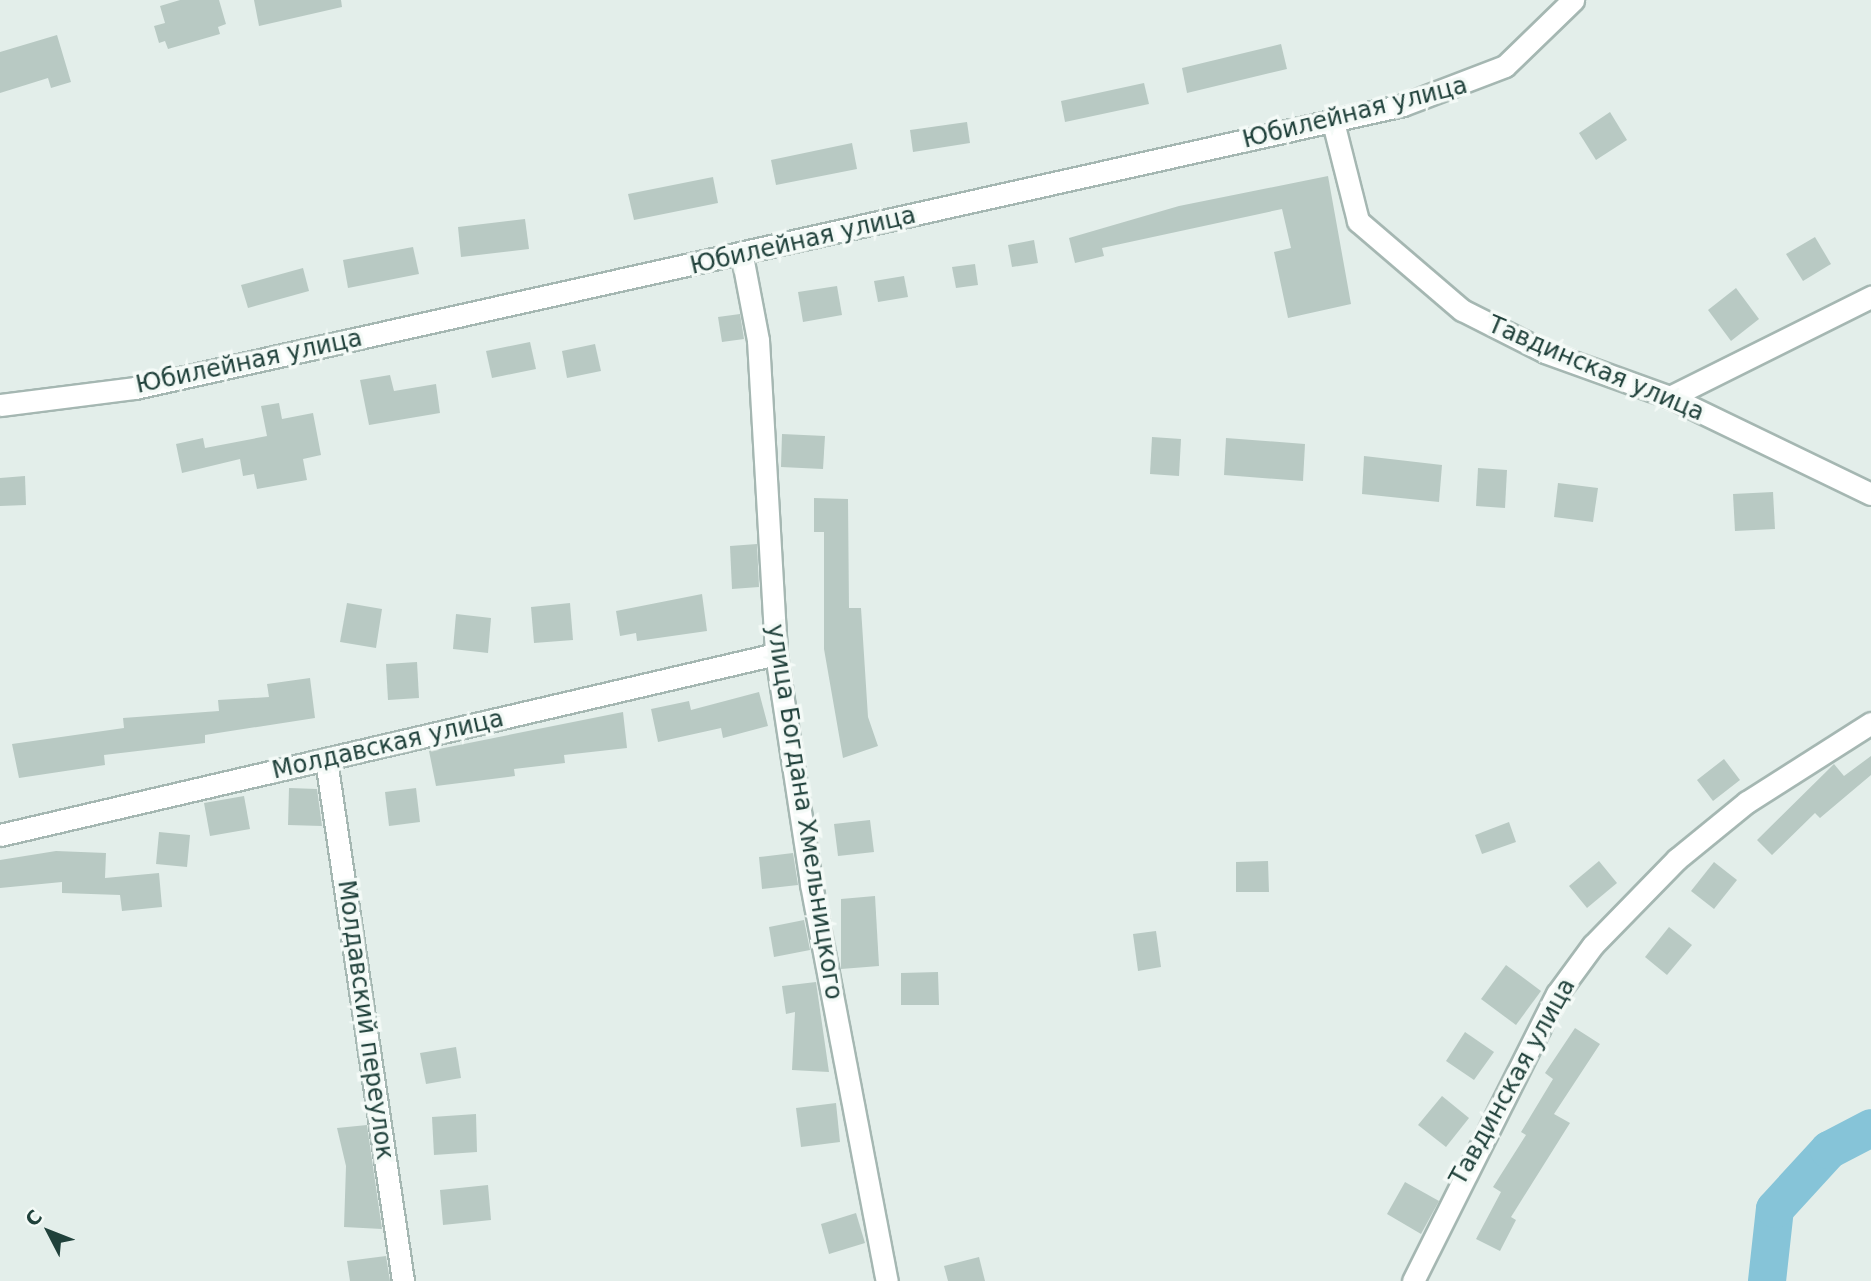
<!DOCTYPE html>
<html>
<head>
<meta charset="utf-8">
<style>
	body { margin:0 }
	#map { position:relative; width:1871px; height:1281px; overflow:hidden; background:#e3eeea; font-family:"DejaVu Sans",sans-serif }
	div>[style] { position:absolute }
	.river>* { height:38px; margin:-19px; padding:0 19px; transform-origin:19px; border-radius:19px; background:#86c4d8 }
	.building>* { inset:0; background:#b8c9c3 }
	.roads { filter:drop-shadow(2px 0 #a5b7b2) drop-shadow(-2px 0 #a5b7b2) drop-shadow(0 2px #a5b7b2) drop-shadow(0 -2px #a5b7b2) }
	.minor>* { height:21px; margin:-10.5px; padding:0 10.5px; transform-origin:10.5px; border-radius:10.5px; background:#fff }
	span { translate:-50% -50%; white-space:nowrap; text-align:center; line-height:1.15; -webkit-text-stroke:7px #f4faf7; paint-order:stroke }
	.street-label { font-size:24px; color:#20413b }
	.north { position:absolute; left:14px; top:1197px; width:70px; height:70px; -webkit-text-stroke:5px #f4faf7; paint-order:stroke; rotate:312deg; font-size:19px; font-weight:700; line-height:28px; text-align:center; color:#20413b }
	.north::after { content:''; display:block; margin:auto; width:24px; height:32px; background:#20413b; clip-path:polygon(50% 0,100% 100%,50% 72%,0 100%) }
</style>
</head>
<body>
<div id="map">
	<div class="river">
		<i style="left:1767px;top:1281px;width:72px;rotate:-83.7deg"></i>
		<i style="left:1775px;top:1209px;width:80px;rotate:-47.5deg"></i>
		<i style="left:1829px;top:1150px;width:47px;rotate:-27.6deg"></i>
	</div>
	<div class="building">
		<i style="clip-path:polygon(180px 0,219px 0,226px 24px,218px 27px,220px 34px,168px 49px,165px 41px,159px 43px,154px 26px,165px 23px,160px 6px)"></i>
		<i style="clip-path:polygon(254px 0,341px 0,342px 7px,259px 26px)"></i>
		<i style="clip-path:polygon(57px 35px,71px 82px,51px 88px,48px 78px,0 93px,0 52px)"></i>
		<i style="clip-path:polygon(1281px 44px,1287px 69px,1187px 93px,1182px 68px)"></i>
		<i style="clip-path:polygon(1144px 83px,1149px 104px,1065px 122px,1061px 101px)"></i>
		<i style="clip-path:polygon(1610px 112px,1627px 140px,1596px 160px,1579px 133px)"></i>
		<i style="clip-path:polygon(967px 122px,970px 143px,913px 152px,910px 130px)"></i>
		<i style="clip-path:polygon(852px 143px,857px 169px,776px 185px,771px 160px)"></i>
		<i style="clip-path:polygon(1328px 176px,1351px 304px,1288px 318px,1274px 252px,1291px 248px,1282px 209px,1102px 248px,1104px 256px,1075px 263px,1069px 238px,1179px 206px)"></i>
		<i style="clip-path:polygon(713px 177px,718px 203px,634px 220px,628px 194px)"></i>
		<i style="clip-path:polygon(525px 219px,529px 249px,461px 257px,458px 227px)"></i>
		<i style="clip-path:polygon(1815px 237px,1831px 264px,1803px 281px,1786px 254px)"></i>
		<i style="clip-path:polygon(1034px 240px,1038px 263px,1012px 267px,1008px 245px)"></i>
		<i style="clip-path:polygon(413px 247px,419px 274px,348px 288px,343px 260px)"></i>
		<i style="clip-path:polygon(975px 264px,978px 285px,956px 288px,952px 267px)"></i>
		<i style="clip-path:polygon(303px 268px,309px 291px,248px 308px,241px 285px)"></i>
		<i style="clip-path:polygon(904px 276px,908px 297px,878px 302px,874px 281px)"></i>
		<i style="clip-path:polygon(837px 286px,842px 315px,803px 322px,798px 292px)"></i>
		<i style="clip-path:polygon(1736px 288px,1759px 319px,1731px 341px,1708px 310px)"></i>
		<i style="clip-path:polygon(740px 314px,744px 339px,722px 342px,718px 317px)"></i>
		<i style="clip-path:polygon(530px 342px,536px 369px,492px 378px,486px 351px)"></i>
		<i style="clip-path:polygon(595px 344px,601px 371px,567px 378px,562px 351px)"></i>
		<i style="clip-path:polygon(390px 375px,394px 391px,436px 384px,440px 413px,369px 425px,360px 380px)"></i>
		<i style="clip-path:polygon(279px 403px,282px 419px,313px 413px,321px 455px,303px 459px,307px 480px,257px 489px,254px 474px,243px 476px,240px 459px,182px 473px,176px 444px,203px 438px,205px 448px,267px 436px,261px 406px)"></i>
		<i style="clip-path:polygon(782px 434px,825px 436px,823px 469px,781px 467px)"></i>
		<i style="clip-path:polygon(1152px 437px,1181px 439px,1179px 476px,1150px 474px)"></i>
		<i style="clip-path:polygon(1226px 438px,1305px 444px,1303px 481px,1224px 475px)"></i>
		<i style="clip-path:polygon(1364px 456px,1442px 465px,1439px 502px,1362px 494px)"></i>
		<i style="clip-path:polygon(1478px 468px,1507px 470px,1505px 508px,1476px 506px)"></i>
		<i style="clip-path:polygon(25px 476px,26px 505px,0 506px,0 478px)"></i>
		<i style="clip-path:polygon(1558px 483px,1598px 488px,1593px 522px,1554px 517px)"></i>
		<i style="clip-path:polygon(1773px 492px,1775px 529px,1735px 531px,1733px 494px)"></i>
		<i style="clip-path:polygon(814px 498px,848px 499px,849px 608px,861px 608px,868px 717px,878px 746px,843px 758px,824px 649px,824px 532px,814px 532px)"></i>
		<i style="clip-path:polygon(757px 544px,759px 587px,732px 589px,730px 546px)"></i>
		<i style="clip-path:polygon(702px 594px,707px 631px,637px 641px,636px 633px,620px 636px,616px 611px)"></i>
		<i style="clip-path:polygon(347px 603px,382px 609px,376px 648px,340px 642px)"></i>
		<i style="clip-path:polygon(570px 603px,573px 640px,534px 643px,531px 607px)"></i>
		<i style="clip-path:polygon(456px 614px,491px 618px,488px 653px,453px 649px)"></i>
		<i style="clip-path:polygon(417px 662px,419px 698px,388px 700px,386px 664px)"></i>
		<i style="clip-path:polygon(310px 678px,315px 718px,205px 735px,205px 743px,104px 755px,105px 765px,19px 778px,12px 744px,124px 728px,123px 718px,219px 711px,218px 700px,269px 697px,267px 684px)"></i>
		<i style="clip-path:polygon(759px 692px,768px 726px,723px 738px,721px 728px,658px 742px,651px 709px,689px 701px,691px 710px)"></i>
		<i style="clip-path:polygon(623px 712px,627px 748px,564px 755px,565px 763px,514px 769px,515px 776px,436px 786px,429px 751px)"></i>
		<i style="clip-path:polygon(1871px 756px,1871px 775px,1820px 818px,1815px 813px,1772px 855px,1757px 840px,1834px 764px,1844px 776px)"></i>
		<i style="clip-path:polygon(1724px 759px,1740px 780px,1713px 801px,1697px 780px)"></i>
		<i style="clip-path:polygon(289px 788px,317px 789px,322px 826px,288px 825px)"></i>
		<i style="clip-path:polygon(416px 788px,420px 822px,389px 826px,385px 792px)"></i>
		<i style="clip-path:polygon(244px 796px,250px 829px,210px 836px,204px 803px)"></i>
		<i style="clip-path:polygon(870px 820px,874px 852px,838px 856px,834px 824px)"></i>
		<i style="clip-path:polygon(1509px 822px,1516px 842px,1482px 854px,1475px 835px)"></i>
		<i style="clip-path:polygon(159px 832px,190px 835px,187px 867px,156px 864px)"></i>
		<i style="clip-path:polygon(56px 851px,106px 853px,105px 878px,159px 873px,162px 907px,122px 911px,120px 895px,62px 893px,62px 882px,0 888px,0 860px)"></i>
		<i style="clip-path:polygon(793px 853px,798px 885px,762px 889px,759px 857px)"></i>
		<i style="clip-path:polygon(1268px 861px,1269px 892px,1236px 892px,1236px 862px)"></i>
		<i style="clip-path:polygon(1599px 861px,1617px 883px,1587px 908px,1569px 886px)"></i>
		<i style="clip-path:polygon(1714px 862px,1737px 880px,1714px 909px,1691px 891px)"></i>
		<i style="clip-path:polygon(875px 896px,879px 966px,841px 969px,841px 899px)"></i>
		<i style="clip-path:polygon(804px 920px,810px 950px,774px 957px,769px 927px)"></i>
		<i style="clip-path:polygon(1669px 927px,1692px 945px,1667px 975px,1645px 957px)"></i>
		<i style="clip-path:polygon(1156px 931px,1161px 967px,1138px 971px,1133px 934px)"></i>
		<i style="clip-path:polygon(1506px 965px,1541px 991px,1516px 1025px,1481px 999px)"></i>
		<i style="clip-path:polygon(938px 972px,939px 1005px,901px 1005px,901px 973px)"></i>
		<i style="clip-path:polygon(816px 982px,829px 1072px,792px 1070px,795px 1012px,786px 1014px,782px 986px)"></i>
		<i style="clip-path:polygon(1575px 1028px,1600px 1044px,1554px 1114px,1570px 1123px,1511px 1217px,1516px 1220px,1500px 1251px,1476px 1239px,1501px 1192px,1493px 1187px,1526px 1135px,1521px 1132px,1553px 1079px,1545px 1073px)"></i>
		<i style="clip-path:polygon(1465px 1032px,1494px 1052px,1474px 1080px,1446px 1061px)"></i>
		<i style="clip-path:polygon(456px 1047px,461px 1078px,426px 1084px,420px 1053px)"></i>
		<i style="clip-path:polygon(1442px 1096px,1469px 1118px,1446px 1147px,1418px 1125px)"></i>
		<i style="clip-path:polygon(836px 1103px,840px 1142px,801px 1147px,796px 1108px)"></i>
		<i style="clip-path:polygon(476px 1114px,477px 1152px,434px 1155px,432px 1117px)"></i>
		<i style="clip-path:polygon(367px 1125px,382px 1229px,344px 1227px,346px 1166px,337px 1128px)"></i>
		<i style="clip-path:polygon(1405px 1182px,1439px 1201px,1421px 1234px,1387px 1214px)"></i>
		<i style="clip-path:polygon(488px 1185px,491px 1220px,443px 1225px,440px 1190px)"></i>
		<i style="clip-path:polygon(856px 1213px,865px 1243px,829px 1254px,821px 1224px)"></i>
		<i style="clip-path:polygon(386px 1256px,390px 1281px,350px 1281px,347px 1261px)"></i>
		<i style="clip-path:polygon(979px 1257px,985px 1281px,948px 1281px,944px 1266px)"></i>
	</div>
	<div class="roads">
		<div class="minor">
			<i style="left:1333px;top:122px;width:102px;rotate:75.8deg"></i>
			<i style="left:1358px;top:221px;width:137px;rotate:40.6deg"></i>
			<i style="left:1462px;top:310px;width:93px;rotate:26.8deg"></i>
			<i style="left:1545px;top:352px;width:133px;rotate:19.8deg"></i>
			<i style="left:1670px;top:397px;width:223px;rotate:25.8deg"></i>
			<i style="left:742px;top:256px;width:86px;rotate:79.2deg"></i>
			<i style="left:758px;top:340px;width:315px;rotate:86.7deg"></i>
			<i style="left:776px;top:654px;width:233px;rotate:81.3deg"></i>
			<i style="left:811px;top:884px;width:404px;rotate:79.2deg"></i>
			<i style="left:1670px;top:397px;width:225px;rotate:-26.5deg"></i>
			<i style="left:0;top:405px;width:136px;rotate:-7.2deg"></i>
			<i style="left:135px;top:388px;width:1299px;rotate:-12.58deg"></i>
			<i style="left:1403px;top:105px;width:109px;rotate:-20.9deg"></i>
			<i style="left:1505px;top:66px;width:95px;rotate:-44.1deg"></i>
			<i style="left:326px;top:760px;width:527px;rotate:81.59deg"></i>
			<i style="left:0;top:835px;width:797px;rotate:-13.13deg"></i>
			<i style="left:1413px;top:1281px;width:321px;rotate:-63.4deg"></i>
			<i style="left:1557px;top:994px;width:61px;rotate:-53.7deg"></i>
			<i style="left:1593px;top:945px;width:120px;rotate:-45.7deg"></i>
			<i style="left:1677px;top:859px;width:90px;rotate:-39.2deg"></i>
			<i style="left:1747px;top:802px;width:147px;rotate:-32.5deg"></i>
		</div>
	</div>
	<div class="street-label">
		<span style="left:1355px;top:113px;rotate:-14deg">Юбилейная улица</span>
		<span style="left:803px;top:241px;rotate:-13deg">Юбилейная улица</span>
		<span style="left:249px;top:362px;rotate:-12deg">Юбилейная улица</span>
		<span style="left:1596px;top:369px;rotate:23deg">Тавдинская улица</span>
		<span style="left:388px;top:745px;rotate:-13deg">Молдавская улица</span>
		<span style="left:804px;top:812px;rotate:81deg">улица Богдана Хмельницкого</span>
		<span style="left:365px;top:1020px;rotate:82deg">Молдавский переулок</span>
		<span style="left:1513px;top:1082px;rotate:-61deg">Тавдинская улица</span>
	</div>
	<div class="north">С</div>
</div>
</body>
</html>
